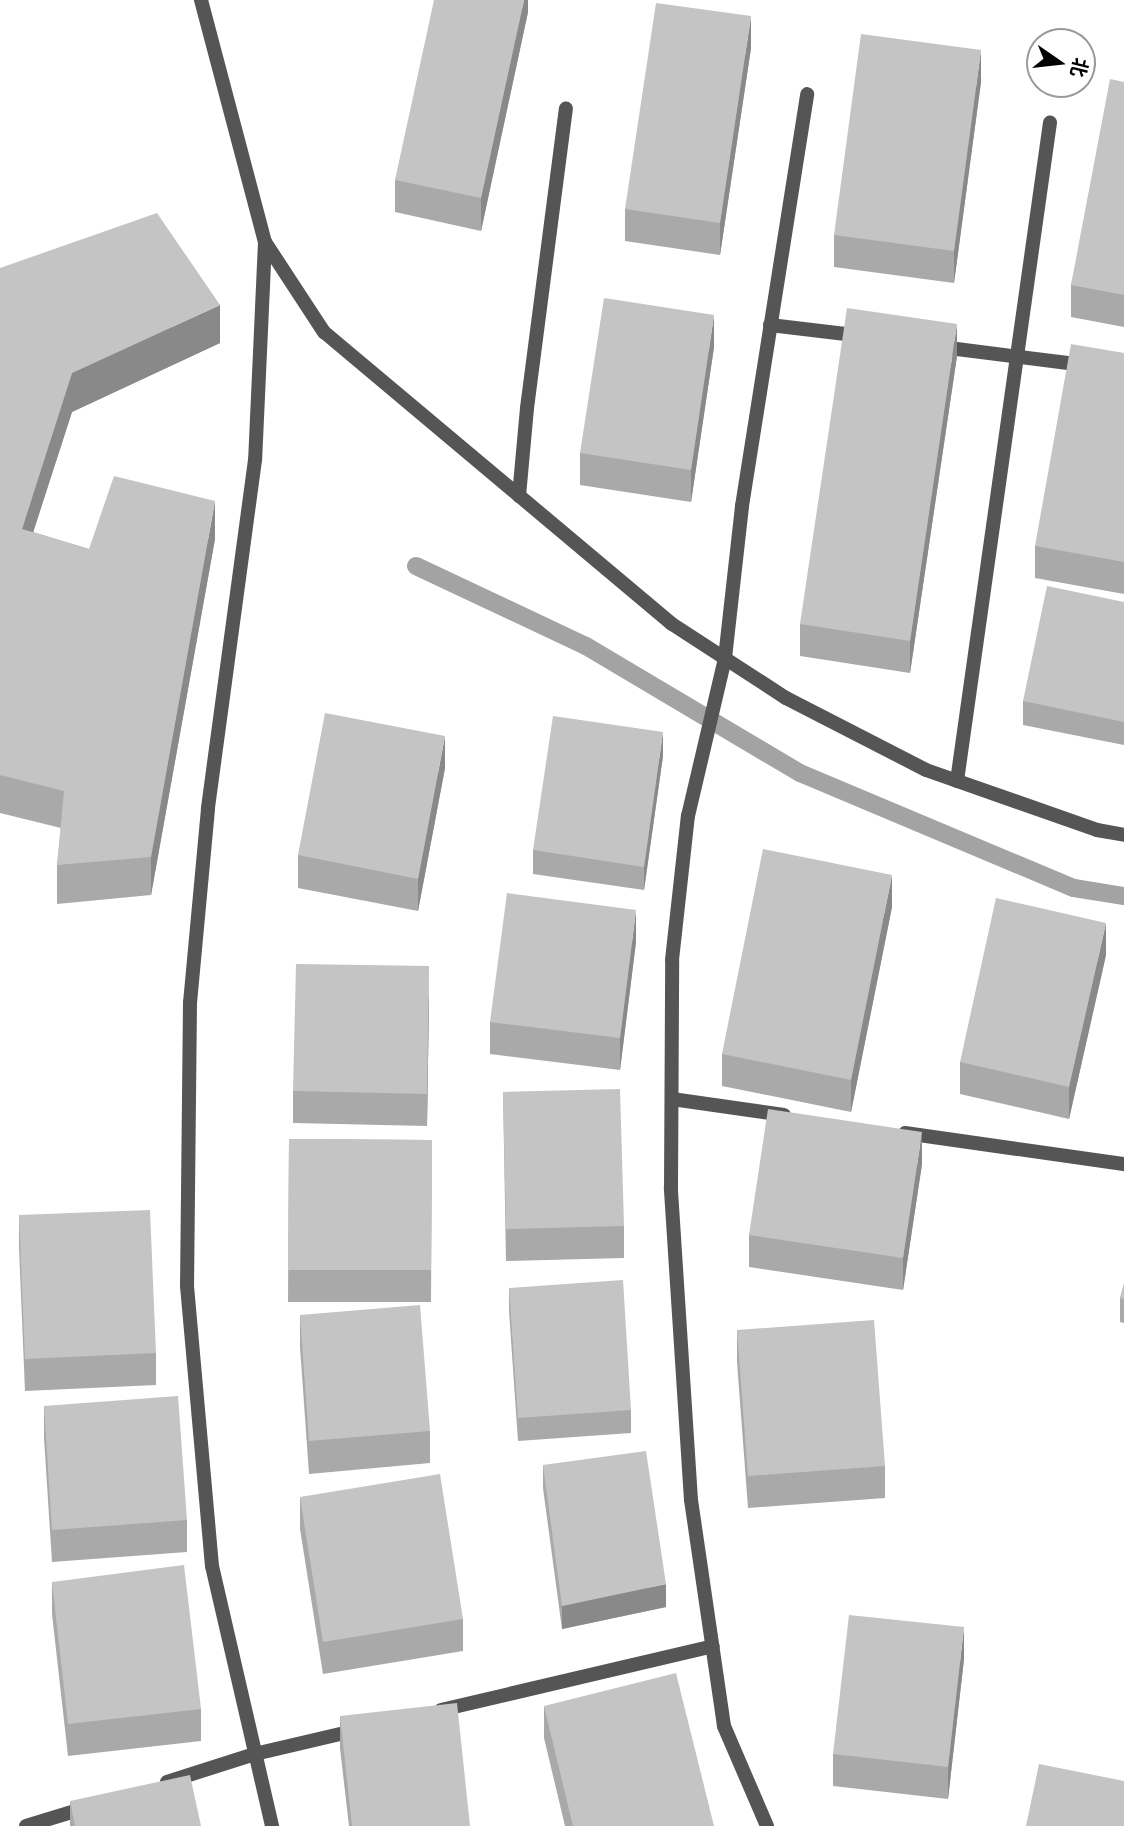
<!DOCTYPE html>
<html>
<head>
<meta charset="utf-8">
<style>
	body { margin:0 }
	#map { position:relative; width:1124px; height:1826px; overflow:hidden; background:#fff; font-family:Commissioner,"Noto Sans SC",sans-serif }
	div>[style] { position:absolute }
	.stream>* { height:18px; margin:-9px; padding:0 9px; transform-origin:9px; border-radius:9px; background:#a3a3a3 }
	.service>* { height:14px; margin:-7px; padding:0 7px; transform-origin:7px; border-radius:7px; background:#555 }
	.minor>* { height:14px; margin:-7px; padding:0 7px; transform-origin:7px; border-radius:7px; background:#555 }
	.wall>* { inset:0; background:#a9a9a9 }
	.shaded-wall>* { inset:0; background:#898989 }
	.building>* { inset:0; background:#c4c4c4 }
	span { translate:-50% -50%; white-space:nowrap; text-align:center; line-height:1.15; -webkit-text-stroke:5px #fff; paint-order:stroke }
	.north { position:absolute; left:1026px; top:28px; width:70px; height:70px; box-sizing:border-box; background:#fff; border:2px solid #999; border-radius:50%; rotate:104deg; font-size:19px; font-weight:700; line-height:28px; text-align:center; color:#000 }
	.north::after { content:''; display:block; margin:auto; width:24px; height:32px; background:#000; clip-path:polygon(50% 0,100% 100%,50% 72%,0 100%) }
</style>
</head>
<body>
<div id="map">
	<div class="stream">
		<i style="left:416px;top:566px;width:188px;rotate:25.2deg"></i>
		<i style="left:586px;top:646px;width:249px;rotate:30.7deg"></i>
		<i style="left:800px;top:773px;width:297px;rotate:22.8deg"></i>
		<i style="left:1074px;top:888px;width:51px;rotate:9.1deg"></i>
	</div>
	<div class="service">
		<i style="left:770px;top:325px;width:93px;rotate:6.8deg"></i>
		<i style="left:941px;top:347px;width:144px;rotate:7.2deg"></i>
		<i style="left:957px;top:781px;width:665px;rotate:-81.96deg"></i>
	</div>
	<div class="minor">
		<i style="left:201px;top:0;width:250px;rotate:75.2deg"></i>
		<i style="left:265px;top:242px;width:108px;rotate:56.8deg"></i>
		<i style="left:324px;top:332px;width:454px;rotate:40deg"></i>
		<i style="left:672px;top:624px;width:136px;rotate:33deg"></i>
		<i style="left:786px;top:698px;width:157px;rotate:27.2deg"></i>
		<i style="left:926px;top:770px;width:181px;rotate:19.3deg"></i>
		<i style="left:1097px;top:830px;width:27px;rotate:10deg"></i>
		<i style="left:265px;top:242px;width:218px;rotate:92.6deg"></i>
		<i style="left:255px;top:460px;width:352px;rotate:97.7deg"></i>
		<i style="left:208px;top:809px;width:194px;rotate:95.3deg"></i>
		<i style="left:190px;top:1002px;width:284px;rotate:90.6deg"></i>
		<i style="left:187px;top:1286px;width:281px;rotate:84.9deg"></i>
		<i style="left:212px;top:1566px;width:267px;rotate:77deg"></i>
		<i style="left:519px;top:496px;width:88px;rotate:-84.8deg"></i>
		<i style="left:527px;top:408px;width:302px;rotate:-82.6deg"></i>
		<i style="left:672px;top:1099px;width:113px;rotate:8.1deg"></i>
		<i style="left:905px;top:1133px;width:221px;rotate:8.1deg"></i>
		<i style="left:441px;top:1710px;width:279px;rotate:-13.2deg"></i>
		<i style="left:167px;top:1782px;width:92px;rotate:-17.7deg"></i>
		<i style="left:255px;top:1754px;width:105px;rotate:-13.2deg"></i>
		<i style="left:26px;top:1826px;width:65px;rotate:-17deg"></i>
		<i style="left:767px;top:1826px;width:109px;rotate:-113.3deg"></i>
		<i style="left:724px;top:1726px;width:228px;rotate:-98.3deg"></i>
		<i style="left:691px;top:1500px;width:313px;rotate:-93.7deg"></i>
		<i style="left:671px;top:1188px;width:228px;rotate:-89.7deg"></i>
		<i style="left:672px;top:960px;width:145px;rotate:-83.7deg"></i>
		<i style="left:688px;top:816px;width:162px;rotate:-76.8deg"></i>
		<i style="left:725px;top:658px;width:153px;rotate:-83.6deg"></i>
		<i style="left:742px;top:506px;width:417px;rotate:-81deg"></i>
	</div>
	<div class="wall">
		<i style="clip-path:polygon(528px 0,528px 12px,481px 231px,395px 212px,395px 180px)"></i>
		<i style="clip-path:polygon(751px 48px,720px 255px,625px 241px,625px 209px)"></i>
		<i style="clip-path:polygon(981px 82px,954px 283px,834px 267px,834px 235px)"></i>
		<i style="clip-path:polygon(1124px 82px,1124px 327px,1071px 317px,1071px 285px)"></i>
		<i style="clip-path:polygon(0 268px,220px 343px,72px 412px,33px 532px,89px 549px,215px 539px,151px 895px,57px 904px,57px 865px,61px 828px,0 813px)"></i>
		<i style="clip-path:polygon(714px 347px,691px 502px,580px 485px,580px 453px)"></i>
		<i style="clip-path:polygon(1124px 353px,1124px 594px,1035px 578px,1035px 546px)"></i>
		<i style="clip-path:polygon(957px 356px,910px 673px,800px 656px,800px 624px)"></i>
		<i style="clip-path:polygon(1124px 602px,1124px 745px,1023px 725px,1023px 701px)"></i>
		<i style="clip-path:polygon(663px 756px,644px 890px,533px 874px,533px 850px)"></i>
		<i style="clip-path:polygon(445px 768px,418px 911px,298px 888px,298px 855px)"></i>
		<i style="clip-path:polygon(892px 907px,851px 1112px,722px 1086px,722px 1054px)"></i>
		<i style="clip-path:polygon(636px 942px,620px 1070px,490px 1054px,490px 1022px)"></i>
		<i style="clip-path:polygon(1106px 955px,1069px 1119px,960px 1094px,960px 1062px)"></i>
		<i style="clip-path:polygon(429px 998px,427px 1126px,293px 1123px,293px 1091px)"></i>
		<i style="clip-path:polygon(503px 1092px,624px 1226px,624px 1258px,506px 1261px)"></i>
		<i style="clip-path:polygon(289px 1139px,432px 1140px,431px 1302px,288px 1302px)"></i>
		<i style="clip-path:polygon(922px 1164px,903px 1290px,749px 1267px,749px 1235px)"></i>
		<i style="clip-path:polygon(19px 1215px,156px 1353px,156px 1385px,25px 1391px,19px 1247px)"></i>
		<i style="clip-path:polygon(1124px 1284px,1124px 1323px,1120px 1322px,1120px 1298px)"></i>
		<i style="clip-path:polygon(509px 1288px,631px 1410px,631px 1433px,518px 1441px,509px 1311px)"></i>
		<i style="clip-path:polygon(300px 1315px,430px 1431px,430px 1463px,309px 1474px,300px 1347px)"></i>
		<i style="clip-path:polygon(737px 1330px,885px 1466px,885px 1498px,748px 1508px,737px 1362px)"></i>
		<i style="clip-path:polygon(44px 1406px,187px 1520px,187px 1552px,52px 1562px,44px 1438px)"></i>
		<i style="clip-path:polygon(543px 1465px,666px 1607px,562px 1629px,543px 1488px)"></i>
		<i style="clip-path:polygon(300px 1497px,463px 1619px,463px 1651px,323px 1674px,300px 1529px)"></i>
		<i style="clip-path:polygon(52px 1582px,201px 1709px,201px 1741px,68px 1756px,52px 1614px)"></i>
		<i style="clip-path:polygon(964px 1659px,948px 1799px,833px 1786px,833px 1754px)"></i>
		<i style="clip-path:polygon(544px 1706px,714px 1826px,565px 1826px,544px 1738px)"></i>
		<i style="clip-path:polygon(340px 1716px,470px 1826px,349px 1826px,340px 1748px)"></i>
		<i style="clip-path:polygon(70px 1801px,201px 1826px,70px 1826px)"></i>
	</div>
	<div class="shaded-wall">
		<i style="clip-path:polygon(524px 0,528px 0,528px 12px,481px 231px,481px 198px)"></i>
		<i style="clip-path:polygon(751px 16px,751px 48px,720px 255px,720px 223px)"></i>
		<i style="clip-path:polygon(981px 50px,981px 82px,954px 283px,954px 251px)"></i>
		<i style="clip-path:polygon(220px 305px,220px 343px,72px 412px,22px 567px,22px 529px,72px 373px)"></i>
		<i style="clip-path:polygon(714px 315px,714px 347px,691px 502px,691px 470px)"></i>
		<i style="clip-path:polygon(957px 324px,957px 356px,910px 673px,910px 641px)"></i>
		<i style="clip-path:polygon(215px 501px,215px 539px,151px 895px,151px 857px)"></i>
		<i style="clip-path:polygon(663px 732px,663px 756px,644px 890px,644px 867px)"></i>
		<i style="clip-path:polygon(445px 736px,445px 768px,418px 911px,418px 879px)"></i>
		<i style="clip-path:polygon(892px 875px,892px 907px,851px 1112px,851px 1080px)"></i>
		<i style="clip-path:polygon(636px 910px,636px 942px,620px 1070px,620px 1038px)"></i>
		<i style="clip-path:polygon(1106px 923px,1106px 955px,1069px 1119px,1069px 1087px)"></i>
		<i style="clip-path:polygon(429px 966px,429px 998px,427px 1126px,427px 1094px)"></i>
		<i style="clip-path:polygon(922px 1132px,922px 1164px,903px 1290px,903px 1258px)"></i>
		<i style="clip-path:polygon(666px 1584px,666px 1607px,562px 1629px,562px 1606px)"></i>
		<i style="clip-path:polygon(964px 1627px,964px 1659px,948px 1799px,948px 1767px)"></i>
	</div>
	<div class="building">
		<i style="clip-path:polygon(434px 0,524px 0,481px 198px,395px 180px)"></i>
		<i style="clip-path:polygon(656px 3px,751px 16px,720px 223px,625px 209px)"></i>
		<i style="clip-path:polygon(861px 34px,981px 50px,954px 251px,834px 235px)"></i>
		<i style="clip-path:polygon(1110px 79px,1124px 82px,1124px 295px,1071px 285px)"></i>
		<i style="clip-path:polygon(157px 213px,220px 305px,72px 373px,22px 529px,89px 549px,114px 476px,215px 501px,151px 857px,57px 865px,64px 791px,0 775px,0 268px)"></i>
		<i style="clip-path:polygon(604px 298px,714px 315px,691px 470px,580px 453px)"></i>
		<i style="clip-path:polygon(847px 308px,957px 324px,910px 641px,800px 624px)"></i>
		<i style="clip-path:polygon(1071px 344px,1124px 353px,1124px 562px,1035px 546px)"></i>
		<i style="clip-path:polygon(1047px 586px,1124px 602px,1124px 722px,1023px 701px)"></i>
		<i style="clip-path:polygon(325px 713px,445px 736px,418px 879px,298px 855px)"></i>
		<i style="clip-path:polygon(553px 716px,663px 732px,644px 867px,533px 850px)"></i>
		<i style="clip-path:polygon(763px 849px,892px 875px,851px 1080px,722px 1054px)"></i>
		<i style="clip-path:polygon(507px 893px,636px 910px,620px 1038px,490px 1022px)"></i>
		<i style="clip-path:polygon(996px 898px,1106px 923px,1069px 1087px,960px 1062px)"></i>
		<i style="clip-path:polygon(296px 964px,429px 966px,427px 1094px,293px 1091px)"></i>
		<i style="clip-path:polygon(620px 1089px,624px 1226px,506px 1229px,503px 1092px)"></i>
		<i style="clip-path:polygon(768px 1109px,922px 1132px,903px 1258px,749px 1235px)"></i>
		<i style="clip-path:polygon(289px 1139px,432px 1140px,431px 1270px,288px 1270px)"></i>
		<i style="clip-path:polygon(150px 1210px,156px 1353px,25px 1359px,19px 1215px)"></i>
		<i style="clip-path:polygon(623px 1280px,631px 1410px,518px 1418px,509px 1288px)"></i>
		<i style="clip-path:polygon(1124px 1284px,1124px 1299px,1120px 1298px)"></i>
		<i style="clip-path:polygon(420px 1305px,430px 1431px,309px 1441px,300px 1315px)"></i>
		<i style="clip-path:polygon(874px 1320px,885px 1466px,748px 1476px,737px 1330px)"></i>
		<i style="clip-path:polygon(178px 1396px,187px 1520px,52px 1530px,44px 1406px)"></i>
		<i style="clip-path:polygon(646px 1451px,666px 1584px,562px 1606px,543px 1465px)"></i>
		<i style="clip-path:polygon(440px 1474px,463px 1619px,323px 1642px,300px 1497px)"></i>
		<i style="clip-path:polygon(184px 1565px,201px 1709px,68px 1724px,52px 1582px)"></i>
		<i style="clip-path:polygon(849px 1615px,964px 1627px,948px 1767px,833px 1754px)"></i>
		<i style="clip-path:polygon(676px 1673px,714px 1826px,573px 1826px,544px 1706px)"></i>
		<i style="clip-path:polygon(457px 1703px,470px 1826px,352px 1826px,340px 1716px)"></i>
		<i style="clip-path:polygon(1039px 1764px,1124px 1781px,1124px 1826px,1026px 1826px)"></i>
		<i style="clip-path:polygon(190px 1775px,201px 1826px,75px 1826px,70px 1801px)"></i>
	</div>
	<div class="north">北</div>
</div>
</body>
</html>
